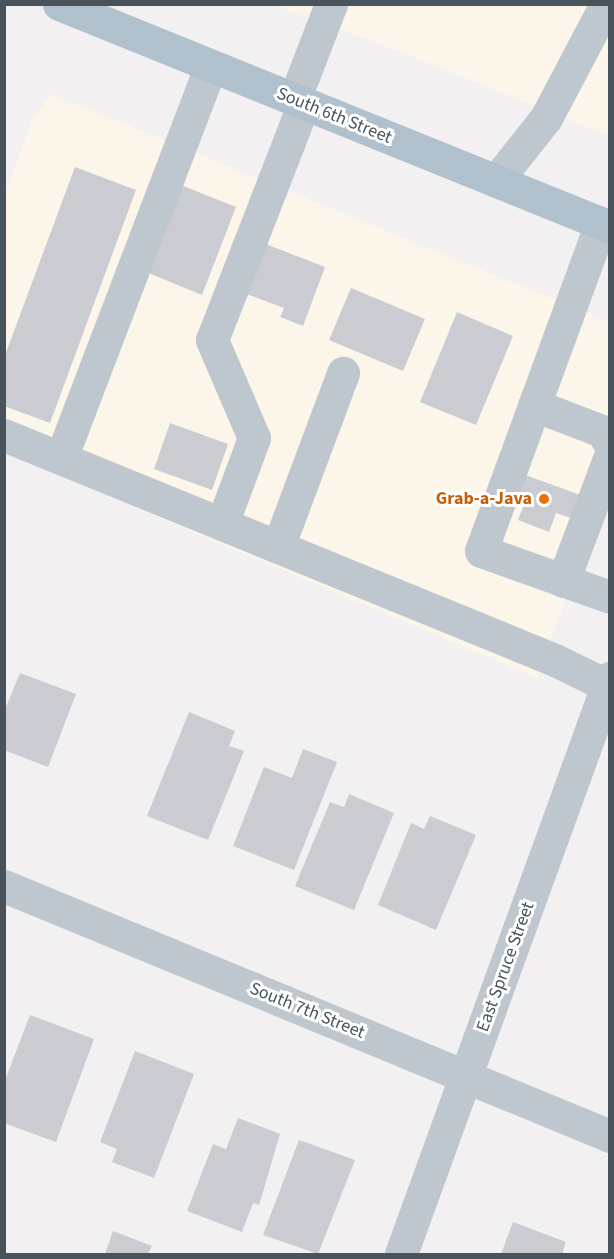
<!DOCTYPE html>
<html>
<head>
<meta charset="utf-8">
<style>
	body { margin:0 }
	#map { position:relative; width:614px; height:1259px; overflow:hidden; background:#f2f0f0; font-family:"Source Sans 3",sans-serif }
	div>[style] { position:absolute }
	.commercial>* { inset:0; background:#fcf6ea }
	.building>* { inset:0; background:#caccd2 }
	.minor>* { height:33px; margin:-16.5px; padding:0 16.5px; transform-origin:16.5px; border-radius:16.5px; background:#bec7ce }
	.major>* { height:33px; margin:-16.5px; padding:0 16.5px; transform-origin:16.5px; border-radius:16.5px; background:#b0c0cd }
	.dots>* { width:16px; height:16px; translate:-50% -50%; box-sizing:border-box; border:3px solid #fff; border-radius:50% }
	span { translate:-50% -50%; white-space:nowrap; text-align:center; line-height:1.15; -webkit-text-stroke:6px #fff; paint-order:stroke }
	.street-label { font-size:18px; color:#48535c }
	.food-label { font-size:18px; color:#c56008; font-weight:700 }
	.right { translate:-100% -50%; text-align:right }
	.frame { position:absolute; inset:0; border:6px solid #48535c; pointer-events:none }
</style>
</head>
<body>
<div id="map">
	<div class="commercial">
		<i style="clip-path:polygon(274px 5px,609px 5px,609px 136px,398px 51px)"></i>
		<i style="clip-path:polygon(52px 94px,609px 322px,609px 481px,537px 678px,5px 452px,4px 197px,33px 118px)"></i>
	</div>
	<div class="building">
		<i style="clip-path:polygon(75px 167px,136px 190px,50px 423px,4px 406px,4px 358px)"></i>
		<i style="clip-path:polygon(176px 183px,236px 207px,202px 295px,141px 270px)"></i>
		<i style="clip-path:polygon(263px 243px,325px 267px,303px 326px,280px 317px,284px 308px,244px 293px)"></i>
		<i style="clip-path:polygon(351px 288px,425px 319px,403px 371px,329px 340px)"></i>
		<i style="clip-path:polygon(457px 312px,513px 336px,476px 425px,420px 402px)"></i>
		<i style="clip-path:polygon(170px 423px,228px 444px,212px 490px,154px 469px)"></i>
		<i style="clip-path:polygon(520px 473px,583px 496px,574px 519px,556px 513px,549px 532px,518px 520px,526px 500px,511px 496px)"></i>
		<i style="clip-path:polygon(20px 673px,76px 694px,48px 767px,4px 750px,4px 712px)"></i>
		<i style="clip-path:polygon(189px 712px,235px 731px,229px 746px,244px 751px,208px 840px,147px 816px)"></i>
		<i style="clip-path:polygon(303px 749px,337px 762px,294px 870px,233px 846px,264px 767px,292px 778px)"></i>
		<i style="clip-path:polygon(349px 794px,394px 813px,354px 910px,295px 886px,330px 802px,344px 807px)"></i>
		<i style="clip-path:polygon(430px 816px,476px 835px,436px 930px,378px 905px,411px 823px,424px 829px)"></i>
		<i style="clip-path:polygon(30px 1015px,94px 1039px,56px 1142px,4px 1123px,4px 1083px)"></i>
		<i style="clip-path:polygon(135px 1051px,194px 1074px,154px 1178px,112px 1162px,117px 1149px,100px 1142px)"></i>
		<i style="clip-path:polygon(238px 1118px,280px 1134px,259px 1205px,253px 1203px,242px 1232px,187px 1211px,213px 1144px,226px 1149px)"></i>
		<i style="clip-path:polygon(299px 1140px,355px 1160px,318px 1254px,263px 1235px)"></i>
		<i style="clip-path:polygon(513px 1222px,566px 1242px,562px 1254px,501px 1254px)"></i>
		<i style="clip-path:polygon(113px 1231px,152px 1246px,148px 1254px,105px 1254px)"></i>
	</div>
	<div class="minor">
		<i style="left:294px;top:100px;width:103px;rotate:-68.9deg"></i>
		<i style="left:496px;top:181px;width:80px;rotate:-51.6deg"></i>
		<i style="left:546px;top:118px;width:129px;rotate:-62.2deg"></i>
		<i style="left:601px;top:223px;width:349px;rotate:110.1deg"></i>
		<i style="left:481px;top:551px;width:137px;rotate:19.6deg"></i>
		<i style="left:534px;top:405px;width:73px;rotate:20.9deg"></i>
		<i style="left:602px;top:431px;width:15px;rotate:58deg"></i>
		<i style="left:4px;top:435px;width:595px;rotate:22.21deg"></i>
		<i style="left:555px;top:660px;width:61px;rotate:26.1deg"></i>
		<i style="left:61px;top:458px;width:420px;rotate:-69.1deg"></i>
		<i style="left:222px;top:524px;width:92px;rotate:-69.6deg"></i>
		<i style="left:254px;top:438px;width:107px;rotate:-113.2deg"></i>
		<i style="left:212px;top:340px;width:254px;rotate:-68.8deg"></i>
		<i style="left:278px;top:547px;width:186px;rotate:-69.5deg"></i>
		<i style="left:563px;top:581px;width:134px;rotate:-69.4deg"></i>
		<i style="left:4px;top:886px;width:656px;rotate:22.42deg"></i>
		<i style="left:401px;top:1254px;width:613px;rotate:-70.06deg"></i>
	</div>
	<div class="major">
		<i style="left:59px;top:4px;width:594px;rotate:22.03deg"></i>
	</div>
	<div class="dots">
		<i style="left:544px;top:499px;background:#e8710a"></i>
	</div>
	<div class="street-label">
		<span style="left:334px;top:116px;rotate:22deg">South 6th Street</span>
		<span style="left:506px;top:967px;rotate:-70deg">East Spruce Street</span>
		<span style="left:307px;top:1011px;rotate:22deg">South 7th Street</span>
	</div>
	<div class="food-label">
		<span class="right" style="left:532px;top:499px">Grab-a-Java</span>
	</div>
	<div class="frame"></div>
</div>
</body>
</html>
